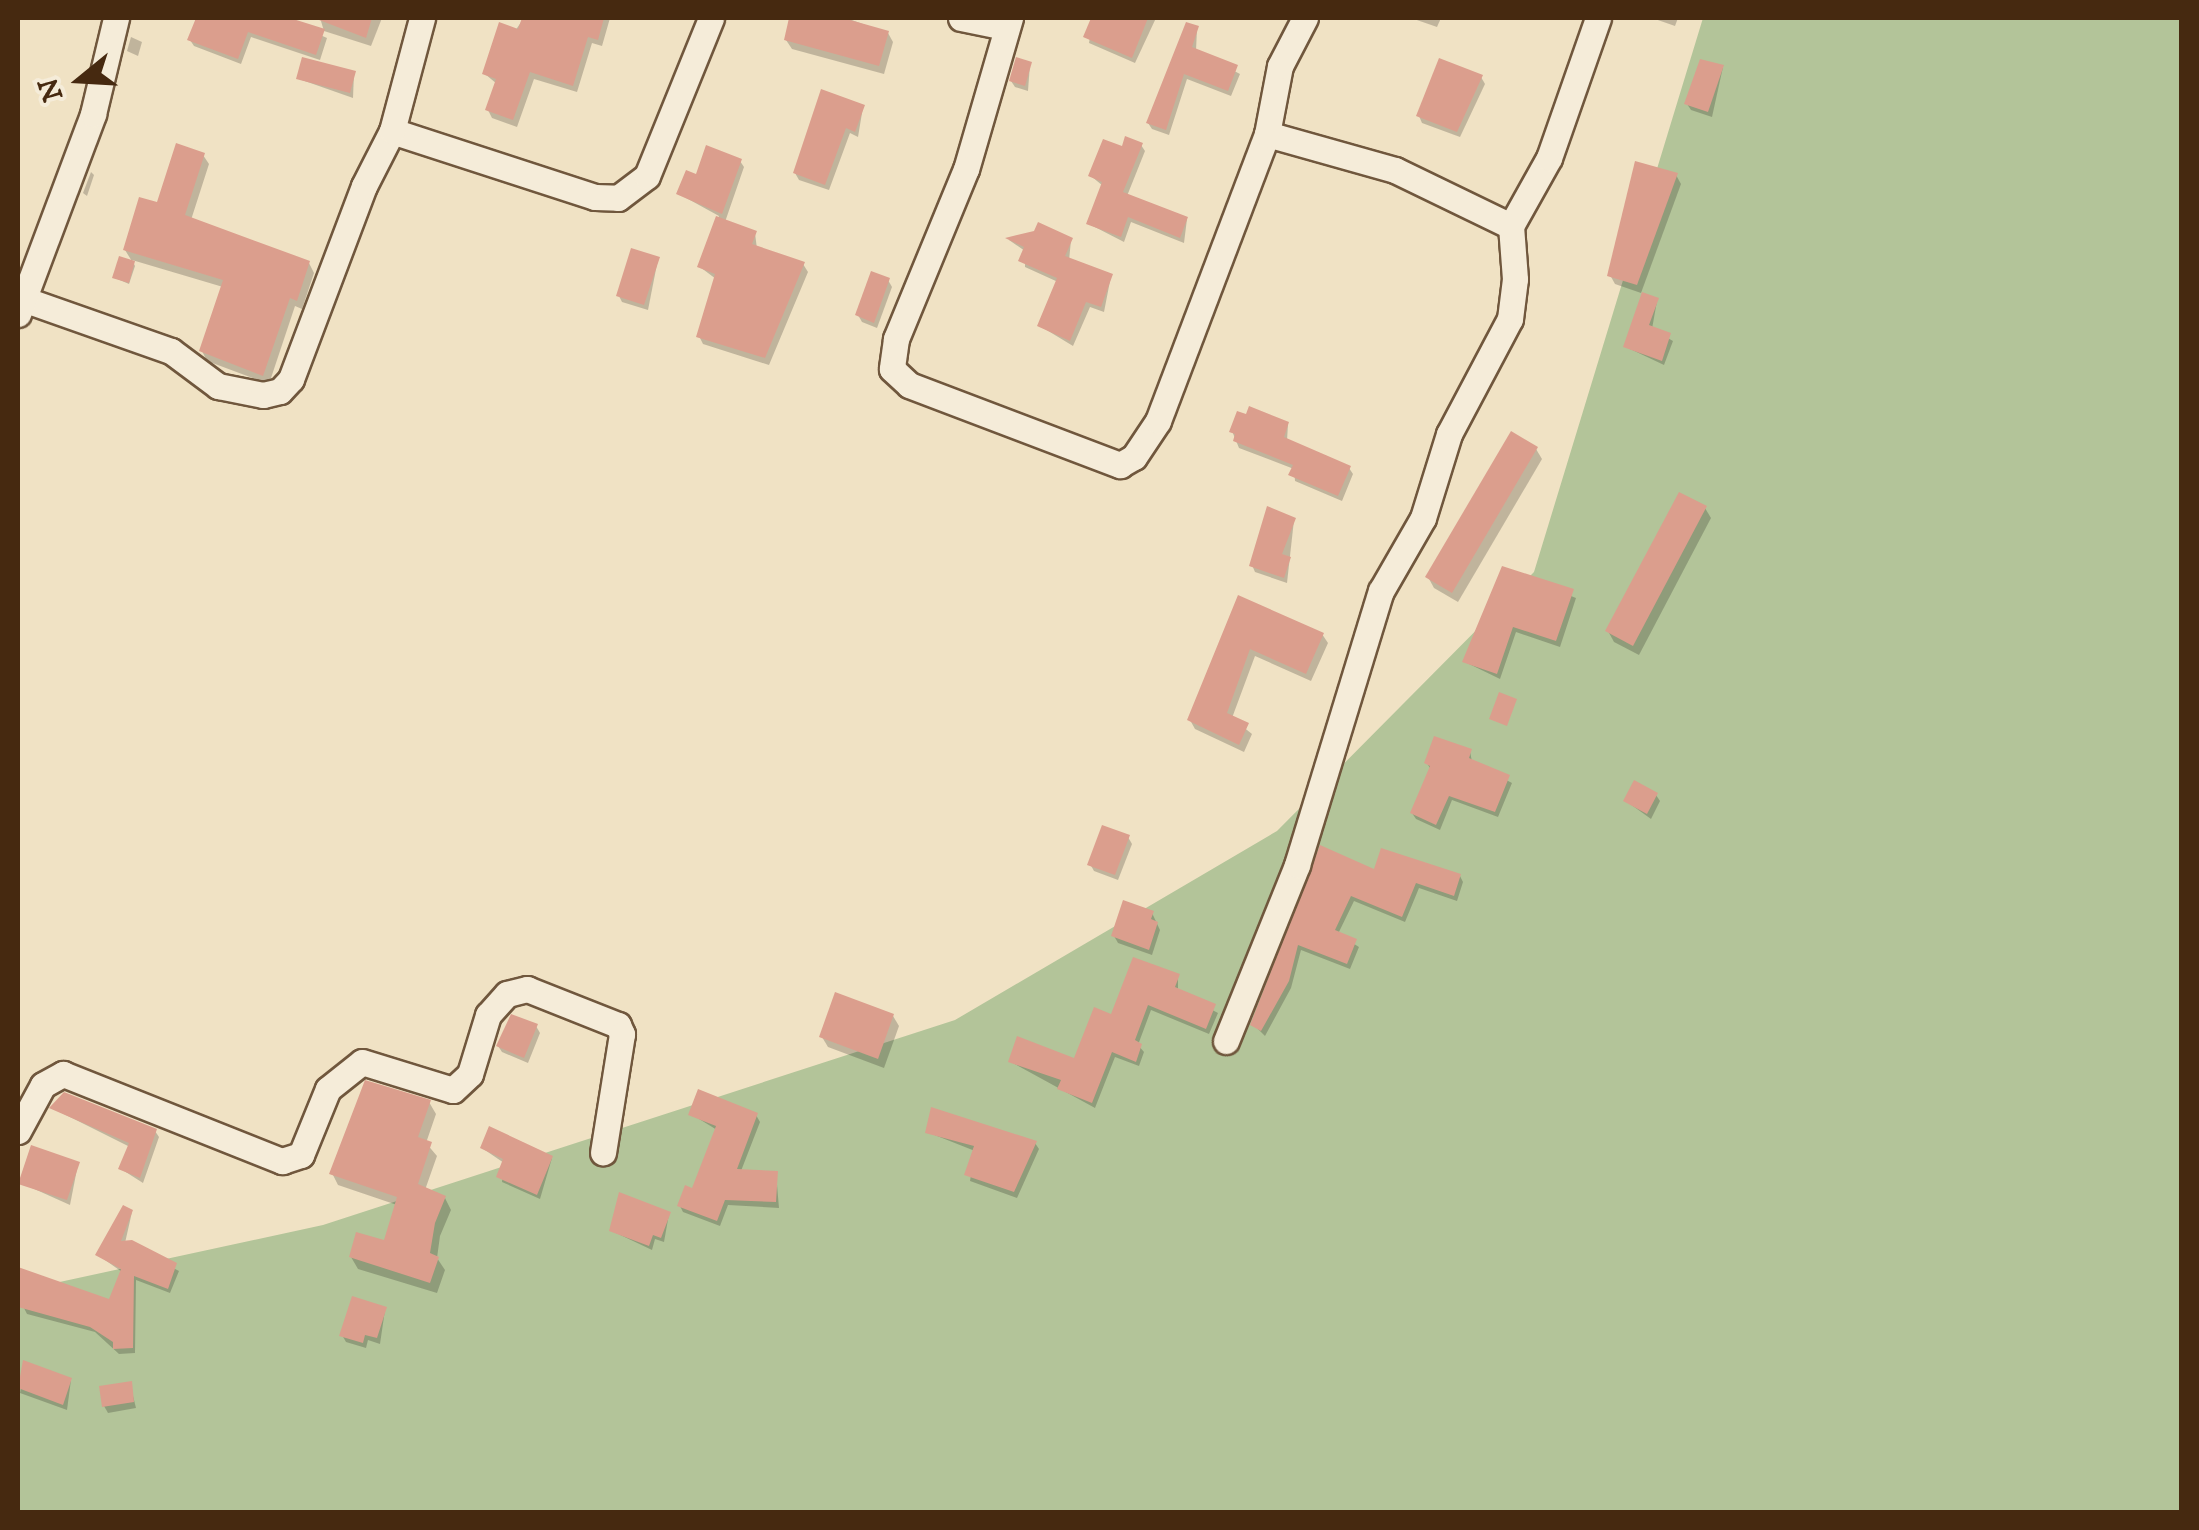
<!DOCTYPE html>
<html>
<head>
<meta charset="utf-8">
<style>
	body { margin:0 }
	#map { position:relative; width:2199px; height:1530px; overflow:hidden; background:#f0e2c4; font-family:"IM FELL DW Pica",serif }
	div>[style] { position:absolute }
	.green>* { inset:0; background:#b3c499 }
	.shadow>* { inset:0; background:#0003 }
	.building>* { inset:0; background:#db9e8d }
	.roads { filter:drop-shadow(2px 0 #70573d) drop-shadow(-2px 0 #70573d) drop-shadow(0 2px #70573d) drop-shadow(0 -2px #70573d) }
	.minor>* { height:25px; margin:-12.5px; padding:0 12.5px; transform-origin:12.5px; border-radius:12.5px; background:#f5ecd9 }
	span { translate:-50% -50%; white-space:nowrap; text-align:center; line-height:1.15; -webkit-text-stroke:8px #f5ecd9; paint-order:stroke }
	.frame { position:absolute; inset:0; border:20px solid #462910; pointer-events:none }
	.north { position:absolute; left:30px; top:30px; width:100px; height:100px; -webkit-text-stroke:8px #f5ecd9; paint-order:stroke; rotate:252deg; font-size:28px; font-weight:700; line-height:40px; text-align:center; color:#462910 }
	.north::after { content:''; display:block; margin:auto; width:35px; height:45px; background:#462910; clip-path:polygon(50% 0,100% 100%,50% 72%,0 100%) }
</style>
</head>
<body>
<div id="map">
	<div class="green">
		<i style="clip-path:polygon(1703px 18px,2181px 18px,2181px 1512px,18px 1512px,18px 1291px,323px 1225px,955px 1020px,1277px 831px,1534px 572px)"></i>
	</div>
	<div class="shadow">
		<i style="clip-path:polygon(213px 18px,282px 18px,327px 38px,320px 60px,251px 37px,241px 64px,194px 46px,190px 40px)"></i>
		<i style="clip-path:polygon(320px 18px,382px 18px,371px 46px,324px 31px)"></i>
		<i style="clip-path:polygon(524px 18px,610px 18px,602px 46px,592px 43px,577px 92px,534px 79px,517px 127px,492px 118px,488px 110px,497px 84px,485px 74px)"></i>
		<i style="clip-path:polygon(792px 18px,846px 18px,888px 33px,893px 42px,884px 74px,792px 49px,786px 40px)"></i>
		<i style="clip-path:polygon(1093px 18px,1156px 18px,1135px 63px,1089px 43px)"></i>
		<i style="clip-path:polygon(1411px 18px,1441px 18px,1437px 27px)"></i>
		<i style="clip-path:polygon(1652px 18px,1678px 18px,1675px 26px)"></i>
		<i style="clip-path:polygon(1197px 29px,1196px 51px,1240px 74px,1231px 96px,1187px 79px,1169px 135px,1152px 129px,1148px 123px)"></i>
		<i style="clip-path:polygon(131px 37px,142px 42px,138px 56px,127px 51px)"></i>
		<i style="clip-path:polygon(1030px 64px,1028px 91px,1015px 87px,1011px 81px)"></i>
		<i style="clip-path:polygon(1723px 67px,1712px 117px,1691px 110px,1687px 104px)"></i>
		<i style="clip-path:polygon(354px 73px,353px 98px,299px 79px)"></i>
		<i style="clip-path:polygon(1481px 77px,1485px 84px,1460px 137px,1422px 123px,1419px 116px)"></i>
		<i style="clip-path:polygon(863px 107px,858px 137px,850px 133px,829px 190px,799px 180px,795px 173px)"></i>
		<i style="clip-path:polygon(1141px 145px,1145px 151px,1127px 196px,1187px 219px,1184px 243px,1131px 222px,1124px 242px,1089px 224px,1103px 186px,1091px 176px,1123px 149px)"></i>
		<i style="clip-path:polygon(203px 155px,209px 164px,191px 220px,309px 263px,314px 273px,302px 309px,295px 306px,269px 384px,207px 361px,202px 351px,223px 287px,132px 260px,135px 266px,129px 284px,115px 278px,133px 263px,125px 250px)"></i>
		<i style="clip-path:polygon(740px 161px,744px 167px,725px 222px,755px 233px,757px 249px,803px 264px,808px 272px,769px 365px,703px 344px,699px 336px,716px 279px,700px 267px,719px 216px,679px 194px,697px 178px)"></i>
		<i style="clip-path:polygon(91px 172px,94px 175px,87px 196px,83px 193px)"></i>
		<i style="clip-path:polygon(1676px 175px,1681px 184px,1641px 293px,1615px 284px,1610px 275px)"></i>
		<i style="clip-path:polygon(1009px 240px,1071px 240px,1069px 261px,1111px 276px,1104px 312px,1090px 307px,1073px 346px,1040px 326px,1058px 282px,1025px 267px,1025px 251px)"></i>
		<i style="clip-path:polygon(658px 259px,648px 310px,622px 302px,619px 296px)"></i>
		<i style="clip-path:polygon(888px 280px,892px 287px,877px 328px,862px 322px,858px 315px)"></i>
		<i style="clip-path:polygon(1657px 301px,1652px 329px,1673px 341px,1664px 365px,1626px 347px)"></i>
		<i style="clip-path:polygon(1247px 417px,1288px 424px,1287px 441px,1349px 468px,1353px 474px,1342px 501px,1295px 481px,1294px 469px,1239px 448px,1232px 431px)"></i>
		<i style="clip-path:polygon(1536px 449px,1542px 459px,1458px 602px,1434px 588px,1428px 577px)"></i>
		<i style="clip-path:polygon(1705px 508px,1711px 518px,1639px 655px,1614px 642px,1608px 631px)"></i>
		<i style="clip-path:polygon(1294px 520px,1287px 583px,1255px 572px,1252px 565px)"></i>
		<i style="clip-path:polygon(1503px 569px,1576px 598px,1560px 647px,1516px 632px,1500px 679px,1465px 662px)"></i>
		<i style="clip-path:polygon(1240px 598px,1322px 634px,1328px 643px,1311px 681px,1255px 656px,1232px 718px,1252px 734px,1244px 752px,1195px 729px,1190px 720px)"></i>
		<i style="clip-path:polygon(1470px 751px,1472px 762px,1512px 783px,1498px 817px,1452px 800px,1440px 830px,1416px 819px,1412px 813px,1431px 770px,1427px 763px)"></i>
		<i style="clip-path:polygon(1656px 795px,1660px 801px,1651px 819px,1626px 801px)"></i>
		<i style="clip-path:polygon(1128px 837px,1132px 844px,1118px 880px,1094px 871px,1090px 864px)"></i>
		<i style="clip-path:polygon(1321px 849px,1376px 872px,1460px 876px,1463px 882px,1457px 901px,1419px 888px,1405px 922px,1354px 901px,1338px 934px,1359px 947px,1350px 969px,1301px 950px,1291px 988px,1265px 1036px,1253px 1024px)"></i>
		<i style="clip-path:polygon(1152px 913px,1160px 930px,1152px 955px,1118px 943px,1114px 936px)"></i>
		<i style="clip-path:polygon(1178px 976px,1178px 992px,1218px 1013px,1209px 1034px,1151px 1010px,1138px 1045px,1144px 1052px,1139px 1066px,1115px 1057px,1095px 1108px,1011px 1062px,1076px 1061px,1113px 1017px)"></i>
		<i style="clip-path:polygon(893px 1016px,899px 1026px,884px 1068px,828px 1047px,822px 1037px)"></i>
		<i style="clip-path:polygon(536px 1026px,540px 1033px,528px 1063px,502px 1052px,498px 1046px)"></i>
		<i style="clip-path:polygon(429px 1102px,436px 1114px,426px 1143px,437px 1156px,425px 1190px,445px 1198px,451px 1210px,440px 1236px,437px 1258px,445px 1270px,437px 1293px,358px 1269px,351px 1257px,386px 1243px,397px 1205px,338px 1185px,332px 1173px)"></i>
		<i style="clip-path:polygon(52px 1108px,155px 1131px,159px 1137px,143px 1183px,121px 1169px,130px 1147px)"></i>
		<i style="clip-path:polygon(691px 1114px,756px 1115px,760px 1122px,741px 1171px,776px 1173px,779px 1208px,728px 1205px,720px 1226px,683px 1212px,680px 1206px,694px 1191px,717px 1130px)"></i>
		<i style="clip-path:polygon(927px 1132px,1035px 1143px,1039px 1149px,1017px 1198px,970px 1181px,975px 1151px)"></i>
		<i style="clip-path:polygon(482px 1148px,552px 1158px,540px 1199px,502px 1182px,504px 1163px)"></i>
		<i style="clip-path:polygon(78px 1164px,70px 1205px,21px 1183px)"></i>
		<i style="clip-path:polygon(132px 1212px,125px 1243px,179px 1271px,170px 1293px,136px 1280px,135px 1353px,119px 1354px,95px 1332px,27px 1314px,24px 1308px,110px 1302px,122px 1272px,98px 1255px)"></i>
		<i style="clip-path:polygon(669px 1214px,664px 1242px,655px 1239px,652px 1250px,612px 1231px)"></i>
		<i style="clip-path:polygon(385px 1310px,380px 1344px,368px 1340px,366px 1348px,346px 1342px,342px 1335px)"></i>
		<i style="clip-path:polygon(25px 1364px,71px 1380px,67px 1410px,20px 1393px)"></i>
		<i style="clip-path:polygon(130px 1384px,136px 1408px,108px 1413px,104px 1406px)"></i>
	</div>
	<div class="building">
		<i style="clip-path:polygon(196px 18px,290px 18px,325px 29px,316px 55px,248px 32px,238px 59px,187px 40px)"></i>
		<i style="clip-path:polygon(314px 18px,372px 18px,366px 38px)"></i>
		<i style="clip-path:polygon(522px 18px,604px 18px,598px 40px,588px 37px,573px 86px,530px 72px,513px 120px,485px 110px,496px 79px,482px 74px,499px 22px,518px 29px)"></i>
		<i style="clip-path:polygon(789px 18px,843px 18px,889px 31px,879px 66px,784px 40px)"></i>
		<i style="clip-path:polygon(1091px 18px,1148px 18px,1132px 58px,1083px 37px)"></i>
		<i style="clip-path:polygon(1186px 22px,1199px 26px,1192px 47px,1238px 65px,1228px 91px,1184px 74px,1166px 130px,1146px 123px)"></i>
		<i style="clip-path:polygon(302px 57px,356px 71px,350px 93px,296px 79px)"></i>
		<i style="clip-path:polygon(1016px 57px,1032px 62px,1025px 86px,1009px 81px)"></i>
		<i style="clip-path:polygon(1439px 58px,1483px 75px,1457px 132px,1416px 116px)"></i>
		<i style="clip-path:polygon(1700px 59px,1724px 65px,1708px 112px,1684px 104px)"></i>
		<i style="clip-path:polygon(821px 89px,865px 105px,855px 132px,846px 128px,825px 185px,793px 173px)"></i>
		<i style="clip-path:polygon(1125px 136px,1143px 143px,1123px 192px,1188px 217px,1180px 238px,1128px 217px,1121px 237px,1086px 224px,1102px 182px,1088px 176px,1103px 139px,1122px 146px)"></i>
		<i style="clip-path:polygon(176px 143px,205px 153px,185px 215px,310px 261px,297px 301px,290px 298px,263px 376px,199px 351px,223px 280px,123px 250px,139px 197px,157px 202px)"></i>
		<i style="clip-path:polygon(706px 145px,742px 159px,722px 214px,676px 194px,686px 170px,696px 174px)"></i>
		<i style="clip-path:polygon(1635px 161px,1678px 173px,1637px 285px,1607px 276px)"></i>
		<i style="clip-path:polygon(716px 216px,757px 231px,752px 244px,805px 262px,765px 358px,696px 337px,715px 274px,697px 267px)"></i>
		<i style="clip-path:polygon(1038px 222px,1073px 238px,1065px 256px,1113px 274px,1101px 307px,1086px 302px,1070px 341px,1037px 326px,1057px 278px,1018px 261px,1024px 247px,1005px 238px,1034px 231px)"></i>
		<i style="clip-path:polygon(631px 248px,660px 257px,644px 305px,616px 296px)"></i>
		<i style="clip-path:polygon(119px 256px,135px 261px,129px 283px,112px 278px)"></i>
		<i style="clip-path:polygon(871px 271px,890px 278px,874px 323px,855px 315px)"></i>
		<i style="clip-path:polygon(1642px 292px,1659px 298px,1649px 325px,1671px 333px,1662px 361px,1623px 347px)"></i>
		<i style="clip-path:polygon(1249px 406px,1289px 422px,1284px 437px,1351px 466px,1338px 496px,1288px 475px,1293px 465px,1233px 441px,1235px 434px,1229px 432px,1237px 411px,1246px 414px)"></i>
		<i style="clip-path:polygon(1511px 431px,1538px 447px,1452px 593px,1425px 577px)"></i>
		<i style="clip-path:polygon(1679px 492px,1707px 506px,1633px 646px,1605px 631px)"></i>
		<i style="clip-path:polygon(1267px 506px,1296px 518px,1282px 554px,1291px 557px,1284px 578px,1249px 566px)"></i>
		<i style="clip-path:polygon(1502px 566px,1574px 589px,1556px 641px,1513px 627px,1497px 674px,1462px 662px)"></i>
		<i style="clip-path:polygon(1238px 595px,1324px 633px,1306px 674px,1250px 649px,1227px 713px,1249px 723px,1239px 745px,1187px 720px)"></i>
		<i style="clip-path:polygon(1499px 692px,1517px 699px,1507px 726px,1489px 719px)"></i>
		<i style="clip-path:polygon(1434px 736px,1472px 749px,1469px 758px,1510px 775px,1495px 812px,1449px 796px,1436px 825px,1410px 813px,1430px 766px,1424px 763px)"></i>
		<i style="clip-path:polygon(1634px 780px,1658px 793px,1647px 814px,1623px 801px)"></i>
		<i style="clip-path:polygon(1102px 825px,1130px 835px,1115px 875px,1087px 865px)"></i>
		<i style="clip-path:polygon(1320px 845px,1374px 869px,1381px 848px,1461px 874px,1454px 896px,1416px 883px,1402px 917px,1351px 896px,1335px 930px,1357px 939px,1347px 964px,1298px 945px,1289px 981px,1261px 1031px,1250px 1025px)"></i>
		<i style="clip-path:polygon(1123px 900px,1154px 911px,1151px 919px,1158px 922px,1149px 950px,1111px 936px)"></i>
		<i style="clip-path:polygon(1133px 957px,1180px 974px,1175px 987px,1216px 1004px,1206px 1029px,1148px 1005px,1135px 1040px,1142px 1044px,1136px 1062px,1112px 1052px,1092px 1103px,1057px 1089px,1061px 1080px,1008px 1062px,1017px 1036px,1074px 1058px,1094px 1007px,1111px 1014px)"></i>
		<i style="clip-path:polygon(835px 992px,894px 1014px,878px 1059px,819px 1037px)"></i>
		<i style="clip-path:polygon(511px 1014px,538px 1024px,524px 1058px,496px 1046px)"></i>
		<i style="clip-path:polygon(365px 1080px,431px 1100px,418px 1137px,432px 1142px,418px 1184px,446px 1196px,435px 1223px,430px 1253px,439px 1257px,430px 1283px,349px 1257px,356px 1232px,384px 1240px,397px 1197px,329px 1174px)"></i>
		<i style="clip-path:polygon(698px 1089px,758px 1113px,737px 1169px,778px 1171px,776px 1202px,725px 1200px,717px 1221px,677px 1206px,685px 1185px,692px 1188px,716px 1126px,688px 1115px)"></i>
		<i style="clip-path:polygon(64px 1092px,157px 1129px,140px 1178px,118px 1169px,129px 1143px,49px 1108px)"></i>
		<i style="clip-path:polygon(931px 1107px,1037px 1141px,1014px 1192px,964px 1175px,974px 1146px,925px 1133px)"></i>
		<i style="clip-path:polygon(489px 1126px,553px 1156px,537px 1195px,496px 1177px,503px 1159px,480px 1148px)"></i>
		<i style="clip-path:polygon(31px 1145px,80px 1162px,67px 1200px,18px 1184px)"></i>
		<i style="clip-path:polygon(619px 1192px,671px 1212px,661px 1238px,653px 1235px,649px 1246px,609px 1231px)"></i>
		<i style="clip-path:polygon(123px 1205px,133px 1210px,121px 1241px,132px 1240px,177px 1263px,168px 1289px,134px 1276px,133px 1348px,113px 1349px,113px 1342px,90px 1327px,18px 1307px,18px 1267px,109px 1299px,121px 1269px,95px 1255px)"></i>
		<i style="clip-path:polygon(352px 1296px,387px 1307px,377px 1338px,365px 1335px,363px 1343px,339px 1336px)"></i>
		<i style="clip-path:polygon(23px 1360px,72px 1378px,63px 1405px,18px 1388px)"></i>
		<i style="clip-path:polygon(132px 1381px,134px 1402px,102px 1407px,99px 1386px)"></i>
	</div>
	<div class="roads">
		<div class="minor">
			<i style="left:961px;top:18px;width:45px;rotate:11.6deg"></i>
			<i style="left:1010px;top:18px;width:157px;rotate:106.2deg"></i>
			<i style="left:966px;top:169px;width:184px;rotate:112.4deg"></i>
			<i style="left:896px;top:339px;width:30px;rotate:98deg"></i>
			<i style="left:892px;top:369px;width:23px;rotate:43deg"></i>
			<i style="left:909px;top:385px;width:226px;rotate:20.8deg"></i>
			<i style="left:1120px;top:465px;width:16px;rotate:-30deg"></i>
			<i style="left:1134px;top:457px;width:43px;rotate:-56.3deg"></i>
			<i style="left:1158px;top:421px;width:307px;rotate:-69.2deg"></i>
			<i style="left:1267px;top:134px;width:133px;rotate:15.7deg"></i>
			<i style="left:1395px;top:170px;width:129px;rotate:25.8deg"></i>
			<i style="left:1511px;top:226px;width:78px;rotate:-60.8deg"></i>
			<i style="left:1549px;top:158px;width:148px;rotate:-70.7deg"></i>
			<i style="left:392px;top:131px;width:213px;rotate:18deg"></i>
			<i style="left:595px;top:197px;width:23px;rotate:2deg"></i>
			<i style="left:618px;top:198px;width:36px;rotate:-37deg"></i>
			<i style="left:647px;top:176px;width:170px;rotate:-67.9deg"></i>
			<i style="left:1267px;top:134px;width:69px;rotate:-79.2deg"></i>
			<i style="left:1280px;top:66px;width:54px;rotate:-62.5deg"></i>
			<i style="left:23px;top:299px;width:157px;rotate:19.4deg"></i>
			<i style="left:171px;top:351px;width:59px;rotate:36.7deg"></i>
			<i style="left:218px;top:386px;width:46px;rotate:11.3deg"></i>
			<i style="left:263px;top:395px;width:17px;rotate:-13deg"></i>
			<i style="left:280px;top:391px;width:16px;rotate:-47deg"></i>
			<i style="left:291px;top:379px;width:206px;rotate:-69.3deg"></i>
			<i style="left:364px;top:186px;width:62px;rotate:-63deg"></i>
			<i style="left:392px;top:131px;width:117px;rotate:-75.1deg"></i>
			<i style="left:18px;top:314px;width:214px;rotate:-69.4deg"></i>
			<i style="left:93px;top:114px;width:99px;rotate:-76.5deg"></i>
			<i style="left:1226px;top:1041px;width:190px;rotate:-68deg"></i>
			<i style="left:1297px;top:865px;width:287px;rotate:-73deg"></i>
			<i style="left:1381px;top:591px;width:84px;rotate:-60.1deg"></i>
			<i style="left:1423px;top:518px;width:88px;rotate:-72.8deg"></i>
			<i style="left:1449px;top:434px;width:130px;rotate:-62.1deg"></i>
			<i style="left:1510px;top:319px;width:40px;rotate:-82.9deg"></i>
			<i style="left:1515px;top:279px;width:53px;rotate:-94.3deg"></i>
			<i style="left:18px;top:1131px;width:52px;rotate:-61.5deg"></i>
			<i style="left:43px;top:1085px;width:23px;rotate:-29deg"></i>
			<i style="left:63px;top:1074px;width:236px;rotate:21.7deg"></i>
			<i style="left:282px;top:1161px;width:20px;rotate:-18deg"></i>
			<i style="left:301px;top:1155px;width:71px;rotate:-67.8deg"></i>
			<i style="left:328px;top:1089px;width:43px;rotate:-38.5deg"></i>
			<i style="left:362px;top:1062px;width:95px;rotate:17.1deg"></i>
			<i style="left:453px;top:1090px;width:23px;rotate:-43deg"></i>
			<i style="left:470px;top:1074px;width:62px;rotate:-73deg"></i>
			<i style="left:488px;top:1015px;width:28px;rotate:-48deg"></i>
			<i style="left:507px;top:994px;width:21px;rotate:-14deg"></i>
			<i style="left:527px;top:989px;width:98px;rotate:21.6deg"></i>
			<i style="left:618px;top:1025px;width:10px;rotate:66deg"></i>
			<i style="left:622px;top:1034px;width:120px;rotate:99.1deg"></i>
		</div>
	</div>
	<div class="frame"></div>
	<div class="north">N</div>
</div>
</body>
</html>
